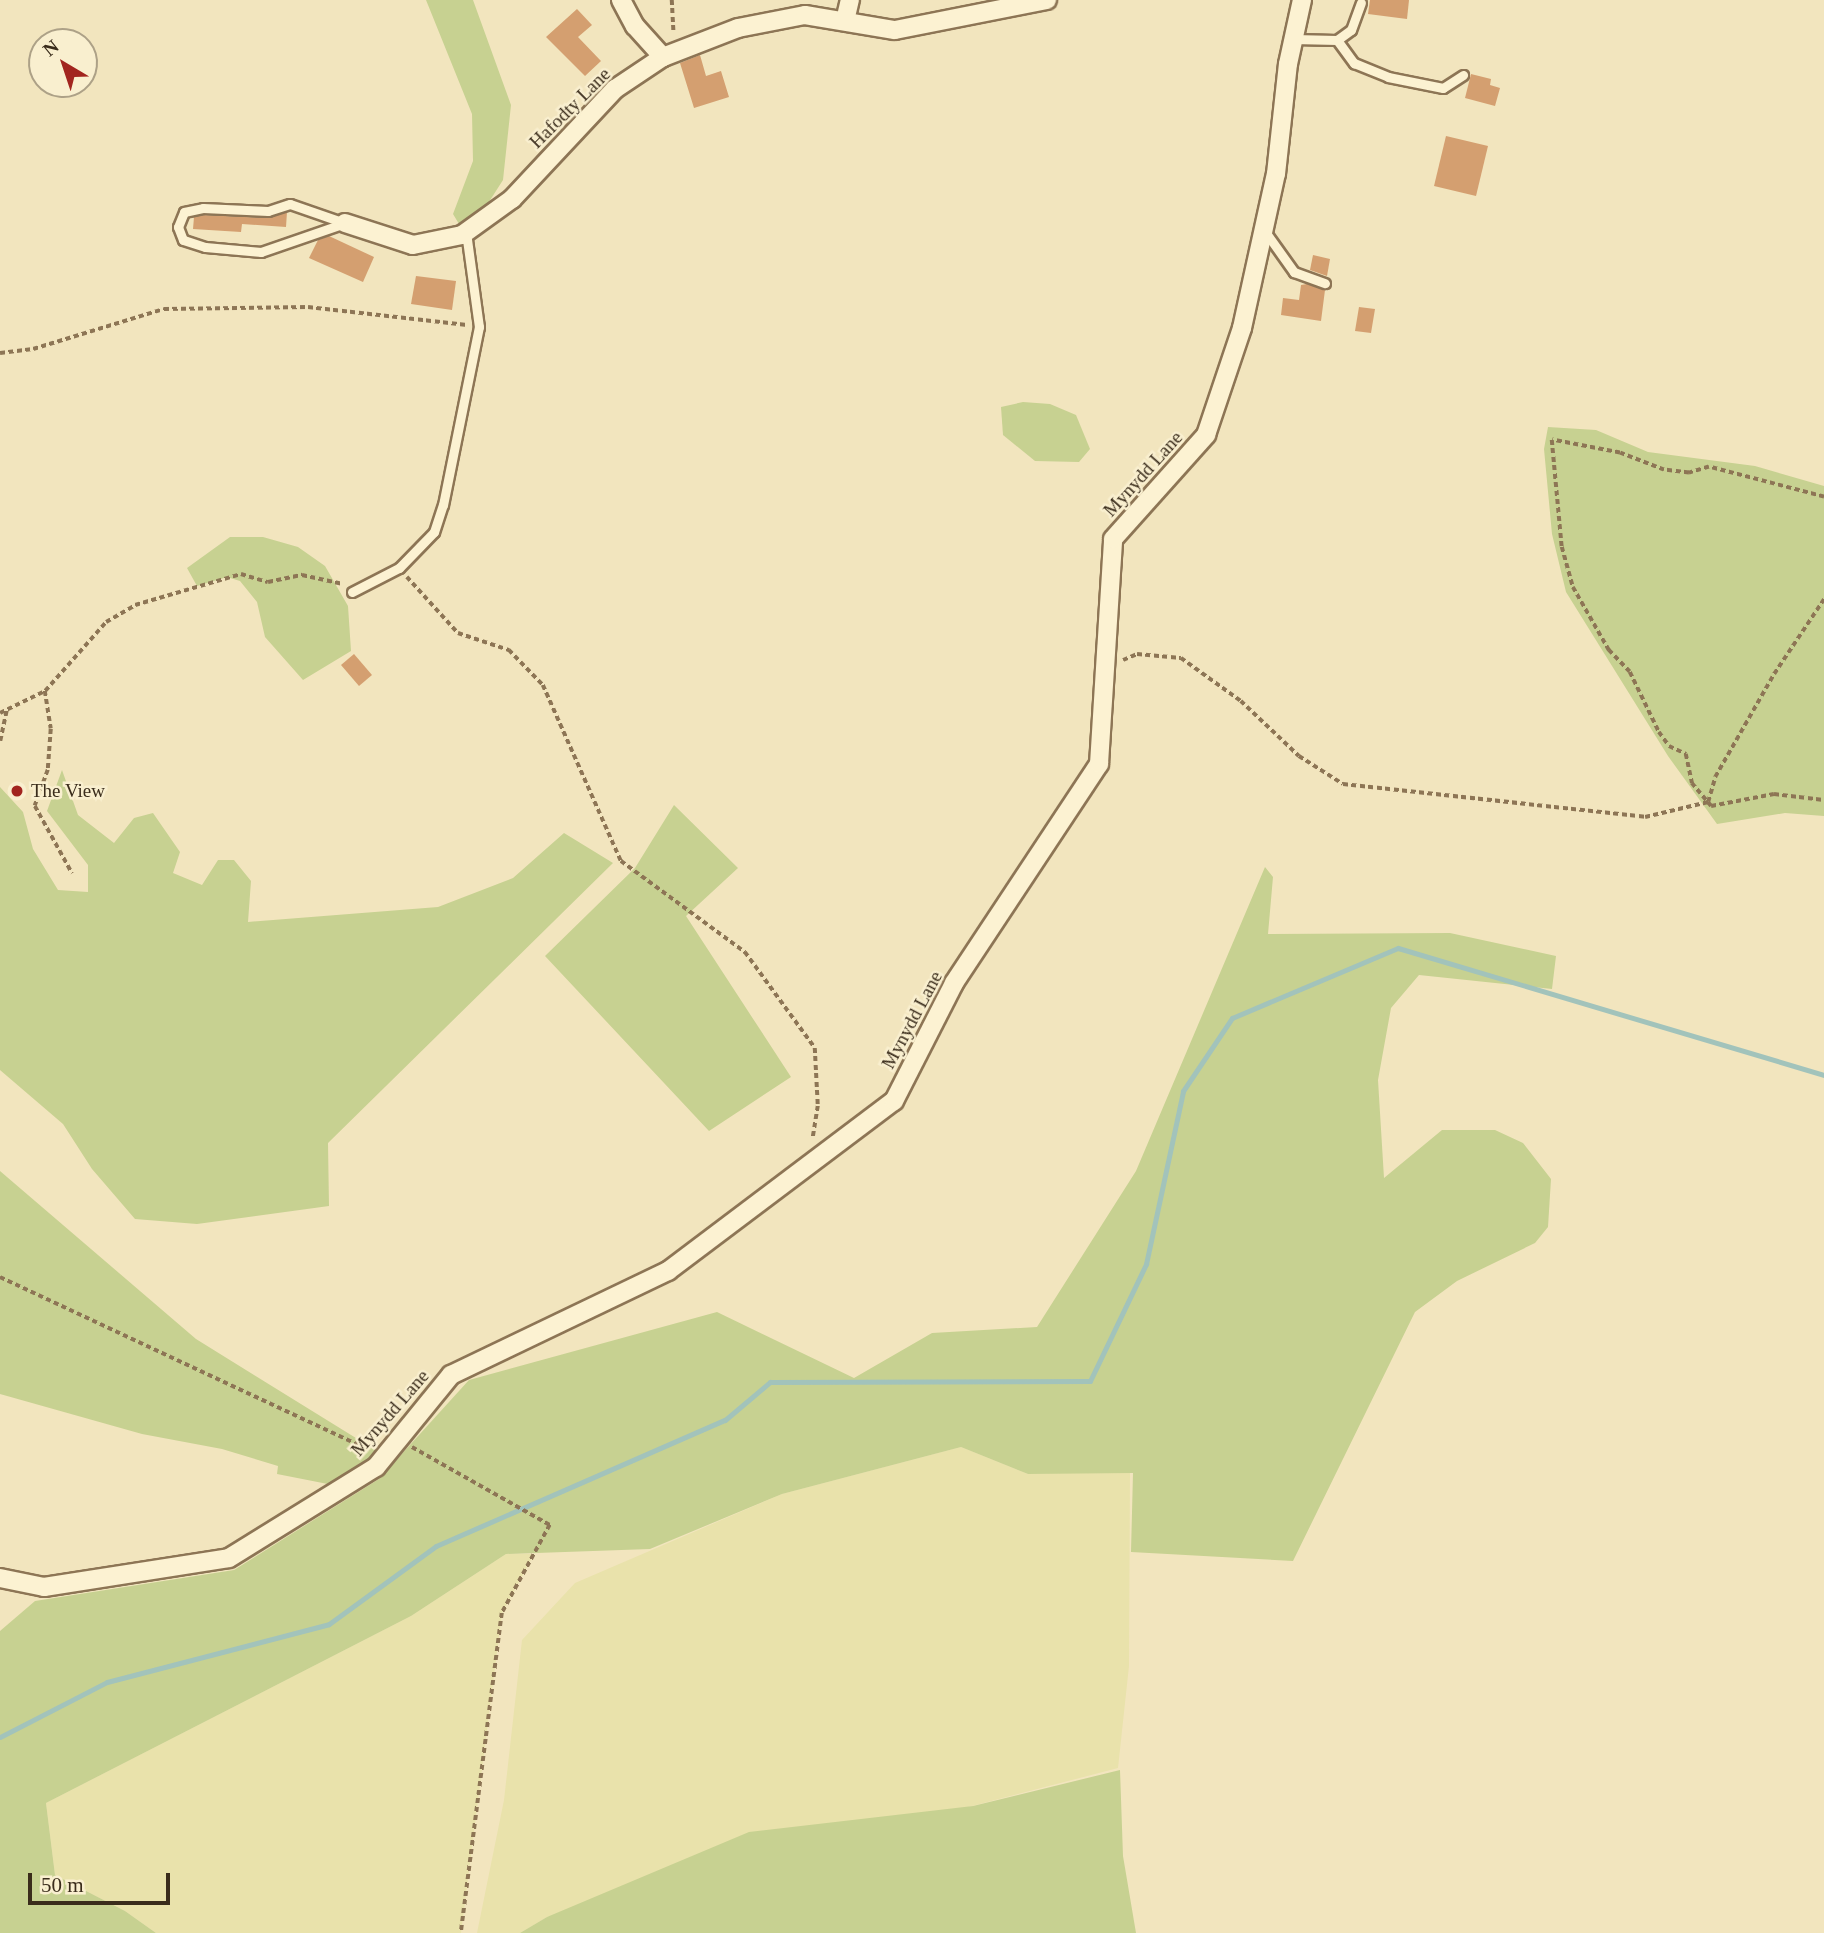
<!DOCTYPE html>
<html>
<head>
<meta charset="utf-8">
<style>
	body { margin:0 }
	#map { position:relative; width:1824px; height:1933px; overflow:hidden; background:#f2e5be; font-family:Georgia,serif }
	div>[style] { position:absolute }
	.farmland>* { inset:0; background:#e9e2ab }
	.green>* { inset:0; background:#c7d191 }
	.stream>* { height:5px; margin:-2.5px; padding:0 2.5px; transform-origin:2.5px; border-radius:2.5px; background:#a2c3bb }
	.building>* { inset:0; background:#d49f70 }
	.path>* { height:3.5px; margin-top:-1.75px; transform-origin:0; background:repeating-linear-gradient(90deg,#8d7555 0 5px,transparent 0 8.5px) }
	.roads { filter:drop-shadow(2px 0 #8d7555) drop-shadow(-2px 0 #8d7555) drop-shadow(0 2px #8d7555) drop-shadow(0 -2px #8d7555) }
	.lane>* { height:9px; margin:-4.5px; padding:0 4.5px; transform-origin:4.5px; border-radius:4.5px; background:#fcf2d2 }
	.street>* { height:18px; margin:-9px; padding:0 9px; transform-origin:9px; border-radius:9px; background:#fcf2d2 }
	.dots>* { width:19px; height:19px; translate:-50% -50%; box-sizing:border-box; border:4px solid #f9efcf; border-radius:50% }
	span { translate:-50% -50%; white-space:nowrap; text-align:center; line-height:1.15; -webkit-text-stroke:5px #f9efcf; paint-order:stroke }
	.street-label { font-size:19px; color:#3a2c1b }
	.poi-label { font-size:19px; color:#3a2c1b }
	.left { translate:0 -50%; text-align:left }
	.north { position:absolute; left:28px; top:28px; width:70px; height:70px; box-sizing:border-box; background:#f9efcf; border:2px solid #ada187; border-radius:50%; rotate:321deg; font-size:19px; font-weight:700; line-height:28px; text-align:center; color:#3a2c1b }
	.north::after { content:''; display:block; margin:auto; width:24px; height:32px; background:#a2251f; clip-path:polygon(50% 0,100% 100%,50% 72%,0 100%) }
	.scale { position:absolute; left:28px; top:1873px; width:142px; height:32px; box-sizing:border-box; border:4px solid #3a2c1b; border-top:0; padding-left:9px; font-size:21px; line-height:24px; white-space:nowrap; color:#3a2c1b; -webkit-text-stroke:5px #f9efcf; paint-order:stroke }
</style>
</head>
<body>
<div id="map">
	<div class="farmland">
		<i style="clip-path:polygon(961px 1447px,1028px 1474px,1130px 1470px,1129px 1666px,1118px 1768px,547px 1917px,520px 1933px,477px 1933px,504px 1800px,522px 1640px,575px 1583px,782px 1494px)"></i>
		<i style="clip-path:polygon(506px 1554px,534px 1554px,502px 1613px,461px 1933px,156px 1933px,125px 1911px,55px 1875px,46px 1803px,411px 1616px)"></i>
	</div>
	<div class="green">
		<i style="clip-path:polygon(426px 0,473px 0,511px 105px,503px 180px,478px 219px,459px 224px,453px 214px,473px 161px,472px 114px)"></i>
		<i style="clip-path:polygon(1023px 402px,1050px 404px,1076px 415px,1090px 449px,1079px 462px,1035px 461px,1003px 435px,1001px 407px)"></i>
		<i style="clip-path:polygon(1548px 427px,1596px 430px,1648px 452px,1755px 466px,1824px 486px,1824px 816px,1785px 813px,1717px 824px,1668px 756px,1566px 592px,1552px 534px,1544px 449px)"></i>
		<i style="clip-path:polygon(230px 537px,263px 537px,298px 547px,325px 566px,348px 606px,351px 651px,303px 680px,265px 637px,257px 602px,240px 581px,227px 577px,197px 586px,187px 568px)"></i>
		<i style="clip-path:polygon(62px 770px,78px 815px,114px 843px,134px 818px,153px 813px,180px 852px,173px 873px,202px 885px,218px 860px,234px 860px,251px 881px,248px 922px,438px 907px,513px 878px,564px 833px,613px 863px,328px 1143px,329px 1206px,197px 1224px,135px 1219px,92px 1169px,63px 1124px,0 1070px,0 787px,23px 812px,33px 849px,58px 890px,88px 892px,88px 865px,47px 811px)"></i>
		<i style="clip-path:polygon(674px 805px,738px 868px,686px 916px,791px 1077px,709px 1131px,545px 956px,635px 868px)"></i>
		<i style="clip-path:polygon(1265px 867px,1273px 877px,1268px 934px,1450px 933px,1556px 956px,1552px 989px,1419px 975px,1391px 1008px,1378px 1080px,1384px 1178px,1442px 1130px,1495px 1130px,1523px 1143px,1551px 1179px,1548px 1227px,1535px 1243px,1457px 1281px,1415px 1312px,1293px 1561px,1131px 1552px,1133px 1473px,1028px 1474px,961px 1447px,782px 1494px,650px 1549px,506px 1554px,411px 1616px,46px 1803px,55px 1875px,125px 1911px,156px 1933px,0 1933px,0 1631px,35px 1601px,234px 1570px,379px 1479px,469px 1380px,717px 1312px,854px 1378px,932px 1333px,1037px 1327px,1136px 1171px)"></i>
		<i style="clip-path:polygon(0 1171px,196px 1339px,385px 1456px,343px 1487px,277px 1474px,278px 1466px,222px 1449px,142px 1434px,0 1394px)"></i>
		<i style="clip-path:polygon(1120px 1770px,1123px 1856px,1136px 1933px,520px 1933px,547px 1917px,749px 1832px,973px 1806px)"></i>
	</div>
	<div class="stream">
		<i style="left:0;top:1737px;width:120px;rotate:-27.2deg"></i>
		<i style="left:107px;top:1682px;width:229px;rotate:-14.6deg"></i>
		<i style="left:329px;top:1624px;width:132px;rotate:-36.1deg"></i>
		<i style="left:436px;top:1546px;width:315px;rotate:-23.6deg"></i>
		<i style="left:725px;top:1420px;width:59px;rotate:-40.2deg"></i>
		<i style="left:770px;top:1382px;width:320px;rotate:-0.2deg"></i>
		<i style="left:1090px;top:1381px;width:130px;rotate:-64.4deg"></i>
		<i style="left:1146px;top:1264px;width:177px;rotate:-77.9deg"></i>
		<i style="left:1183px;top:1091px;width:88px;rotate:-56.1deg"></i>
		<i style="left:1232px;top:1018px;width:180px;rotate:-22.9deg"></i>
		<i style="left:1398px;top:948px;width:445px;rotate:16.6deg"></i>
	</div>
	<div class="building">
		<i style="clip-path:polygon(1370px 0,1409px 0,1407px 19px,1368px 14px)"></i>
		<i style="clip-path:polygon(577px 9px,592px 25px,578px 37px,601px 61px,585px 76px,546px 37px)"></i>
		<i style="clip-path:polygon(700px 55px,706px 76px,721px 71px,729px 97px,694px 108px,680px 63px)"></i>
		<i style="clip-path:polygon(1471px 74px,1491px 79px,1490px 85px,1500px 88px,1495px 106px,1465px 98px)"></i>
		<i style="clip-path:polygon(1446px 136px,1488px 146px,1476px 196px,1434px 186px)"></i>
		<i style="clip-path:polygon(287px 212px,286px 227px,242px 224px,241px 232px,193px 229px,194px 217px,204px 215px,268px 218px)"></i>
		<i style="clip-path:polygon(329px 236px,374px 257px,363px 282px,309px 258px,318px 240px)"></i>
		<i style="clip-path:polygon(1313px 255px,1330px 259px,1327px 276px,1310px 270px)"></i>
		<i style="clip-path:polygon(416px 276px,456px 281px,452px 310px,411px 304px)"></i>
		<i style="clip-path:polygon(1307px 284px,1325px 290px,1321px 321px,1281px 315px,1283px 298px,1299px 300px,1301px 285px)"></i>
		<i style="clip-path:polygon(1359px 307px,1375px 309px,1371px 333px,1355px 331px)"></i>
		<i style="clip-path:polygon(354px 654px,372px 675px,359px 686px,341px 665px)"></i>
	</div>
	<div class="path">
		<i style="left:672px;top:0;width:33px;rotate:87deg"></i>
		<i style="left:0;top:353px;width:33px;rotate:-7deg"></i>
		<i style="left:33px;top:349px;width:137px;rotate:-17deg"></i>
		<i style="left:164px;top:309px;width:144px;rotate:-0.8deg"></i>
		<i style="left:308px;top:307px;width:160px;rotate:6.5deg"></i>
		<i style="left:1824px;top:497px;width:119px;rotate:-165.4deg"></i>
		<i style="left:1709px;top:467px;width:21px;rotate:163deg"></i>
		<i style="left:1689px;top:473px;width:25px;rotate:-173deg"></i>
		<i style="left:1664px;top:470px;width:47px;rotate:-158.9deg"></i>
		<i style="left:1620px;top:453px;width:69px;rotate:-169.2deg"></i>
		<i style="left:1552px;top:440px;width:107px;rotate:84.7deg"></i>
		<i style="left:1562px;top:547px;width:41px;rotate:74.6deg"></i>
		<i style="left:1573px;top:587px;width:73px;rotate:60.3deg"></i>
		<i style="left:1609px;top:650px;width:30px;rotate:46deg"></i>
		<i style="left:1630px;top:672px;width:67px;rotate:64.2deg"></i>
		<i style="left:1659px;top:732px;width:17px;rotate:54deg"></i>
		<i style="left:1669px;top:746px;width:19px;rotate:25deg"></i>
		<i style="left:1686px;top:754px;width:30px;rotate:78deg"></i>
		<i style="left:1692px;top:783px;width:30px;rotate:50deg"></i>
		<i style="left:1711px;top:806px;width:64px;rotate:-10.8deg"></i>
		<i style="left:1774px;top:794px;width:50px;rotate:6.8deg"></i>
		<i style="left:407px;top:577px;width:76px;rotate:47.7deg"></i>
		<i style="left:458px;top:633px;width:54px;rotate:18.4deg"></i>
		<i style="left:509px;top:650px;width:49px;rotate:45.8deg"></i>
		<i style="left:543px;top:685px;width:193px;rotate:66.1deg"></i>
		<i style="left:621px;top:861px;width:154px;rotate:36.3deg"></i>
		<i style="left:745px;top:952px;width:119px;rotate:53.9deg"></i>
		<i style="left:815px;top:1048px;width:58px;rotate:87deg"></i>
		<i style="left:818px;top:1106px;width:33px;rotate:99deg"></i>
		<i style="left:1123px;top:660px;width:15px;rotate:-23deg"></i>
		<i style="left:1137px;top:654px;width:44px;rotate:5.2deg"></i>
		<i style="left:1181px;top:658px;width:74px;rotate:35.6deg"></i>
		<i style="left:1241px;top:701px;width:80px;rotate:43.5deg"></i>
		<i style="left:1299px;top:756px;width:52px;rotate:32.5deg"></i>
		<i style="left:1343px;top:784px;width:304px;rotate:6.2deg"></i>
		<i style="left:1645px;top:817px;width:65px;rotate:-13.4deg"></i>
		<i style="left:1708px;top:802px;width:26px;rotate:-74deg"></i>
		<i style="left:1715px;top:777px;width:119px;rotate:-60.2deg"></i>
		<i style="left:1774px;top:674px;width:90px;rotate:-56.3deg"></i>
		<i style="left:45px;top:691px;width:38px;rotate:81deg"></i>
		<i style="left:51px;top:729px;width:41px;rotate:94.2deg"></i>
		<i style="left:48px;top:770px;width:38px;rotate:110deg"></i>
		<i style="left:35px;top:806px;width:77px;rotate:61.1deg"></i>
		<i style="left:0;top:713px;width:50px;rotate:-26.1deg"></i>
		<i style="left:45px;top:691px;width:92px;rotate:-48.5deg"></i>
		<i style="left:106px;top:622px;width:34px;rotate:-30deg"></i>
		<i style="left:135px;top:605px;width:110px;rotate:-16.3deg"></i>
		<i style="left:241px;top:574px;width:28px;rotate:17deg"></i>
		<i style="left:268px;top:582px;width:35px;rotate:-12deg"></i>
		<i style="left:302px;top:575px;width:42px;rotate:12.4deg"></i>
		<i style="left:0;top:741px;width:33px;rotate:-78deg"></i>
		<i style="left:0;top:1277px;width:408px;rotate:25.1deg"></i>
		<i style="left:412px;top:1447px;width:159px;rotate:29.5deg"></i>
		<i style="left:550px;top:1525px;width:100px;rotate:118.6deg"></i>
		<i style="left:502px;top:1613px;width:323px;rotate:97.3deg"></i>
	</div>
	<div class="roads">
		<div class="lane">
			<i style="left:1293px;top:39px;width:44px;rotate:1.3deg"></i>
			<i style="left:1337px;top:40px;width:17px;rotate:-36deg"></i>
			<i style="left:1351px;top:30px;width:29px;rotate:-70deg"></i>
			<i style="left:1337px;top:40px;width:29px;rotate:54deg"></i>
			<i style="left:1354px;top:63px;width:37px;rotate:22deg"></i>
			<i style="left:1388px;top:77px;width:56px;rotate:11.3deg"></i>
			<i style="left:1443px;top:88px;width:24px;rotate:-33deg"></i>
			<i style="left:290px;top:204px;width:58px;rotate:19.1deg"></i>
			<i style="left:345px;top:223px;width:89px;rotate:161deg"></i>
			<i style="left:261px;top:252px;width:56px;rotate:-174.9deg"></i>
			<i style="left:205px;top:247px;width:23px;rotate:-162deg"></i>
			<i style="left:183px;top:240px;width:14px;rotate:-111deg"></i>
			<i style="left:178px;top:227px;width:16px;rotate:-68deg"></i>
			<i style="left:184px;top:212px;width:19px;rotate:-12deg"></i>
			<i style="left:203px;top:208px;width:65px;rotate:2.6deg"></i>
			<i style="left:268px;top:211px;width:23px;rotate:-18deg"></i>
			<i style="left:1264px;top:230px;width:52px;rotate:54.5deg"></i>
			<i style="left:1294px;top:272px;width:33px;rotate:20deg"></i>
			<i style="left:352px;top:592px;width:53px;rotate:-27.1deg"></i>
			<i style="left:399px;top:568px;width:50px;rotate:-45.8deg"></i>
			<i style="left:434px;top:532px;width:28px;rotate:-72deg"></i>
			<i style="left:443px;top:505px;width:182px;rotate:-78.6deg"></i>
			<i style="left:479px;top:327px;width:96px;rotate:-97.8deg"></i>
		</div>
		<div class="street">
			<i style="left:621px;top:0;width:30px;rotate:62deg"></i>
			<i style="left:635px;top:26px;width:42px;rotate:47.9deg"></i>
			<i style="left:845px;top:21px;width:22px;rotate:-77deg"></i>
			<i style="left:345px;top:223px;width:71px;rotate:17.9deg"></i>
			<i style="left:413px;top:245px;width:50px;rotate:-11.5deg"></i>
			<i style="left:462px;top:235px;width:62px;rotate:-35.8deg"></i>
			<i style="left:512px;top:199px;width:151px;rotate:-46.9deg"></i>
			<i style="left:615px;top:89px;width:58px;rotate:-33.7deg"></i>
			<i style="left:663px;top:57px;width:80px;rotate:-21.1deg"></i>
			<i style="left:738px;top:28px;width:68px;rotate:-11deg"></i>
			<i style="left:805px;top:15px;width:91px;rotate:9.5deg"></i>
			<i style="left:895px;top:30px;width:155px;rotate:-11.2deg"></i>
			<i style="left:0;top:1578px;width:45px;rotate:11.6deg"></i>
			<i style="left:44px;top:1587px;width:187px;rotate:-8.9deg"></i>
			<i style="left:229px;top:1558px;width:173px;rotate:-31.8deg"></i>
			<i style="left:376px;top:1467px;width:119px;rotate:-50.8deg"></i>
			<i style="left:451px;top:1375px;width:241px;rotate:-25.6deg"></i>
			<i style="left:668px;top:1271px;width:283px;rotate:-37deg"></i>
			<i style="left:894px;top:1101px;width:132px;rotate:-63deg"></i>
			<i style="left:954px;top:983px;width:263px;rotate:-56.5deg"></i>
			<i style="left:1099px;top:764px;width:225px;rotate:-86.4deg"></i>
			<i style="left:1113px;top:539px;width:140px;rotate:-48.2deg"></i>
			<i style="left:1206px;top:435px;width:113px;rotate:-71.4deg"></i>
			<i style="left:1242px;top:328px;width:158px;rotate:-77.6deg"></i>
			<i style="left:1276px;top:174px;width:111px;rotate:-83.8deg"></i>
			<i style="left:1288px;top:64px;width:66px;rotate:-77.7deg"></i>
		</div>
	</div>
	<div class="dots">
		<i style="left:17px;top:791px;background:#a2251f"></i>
	</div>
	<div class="street-label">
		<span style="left:570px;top:108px;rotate:-45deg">Hafodty Lane</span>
		<span style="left:1143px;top:474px;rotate:-48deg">Mynydd Lane</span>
		<span style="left:912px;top:1020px;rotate:-62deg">Mynydd Lane</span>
		<span style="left:390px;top:1413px;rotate:-49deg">Mynydd Lane</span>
	</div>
	<div class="poi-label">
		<span class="left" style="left:31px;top:791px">The View</span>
	</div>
	<div class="north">N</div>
	<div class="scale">50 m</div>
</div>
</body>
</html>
